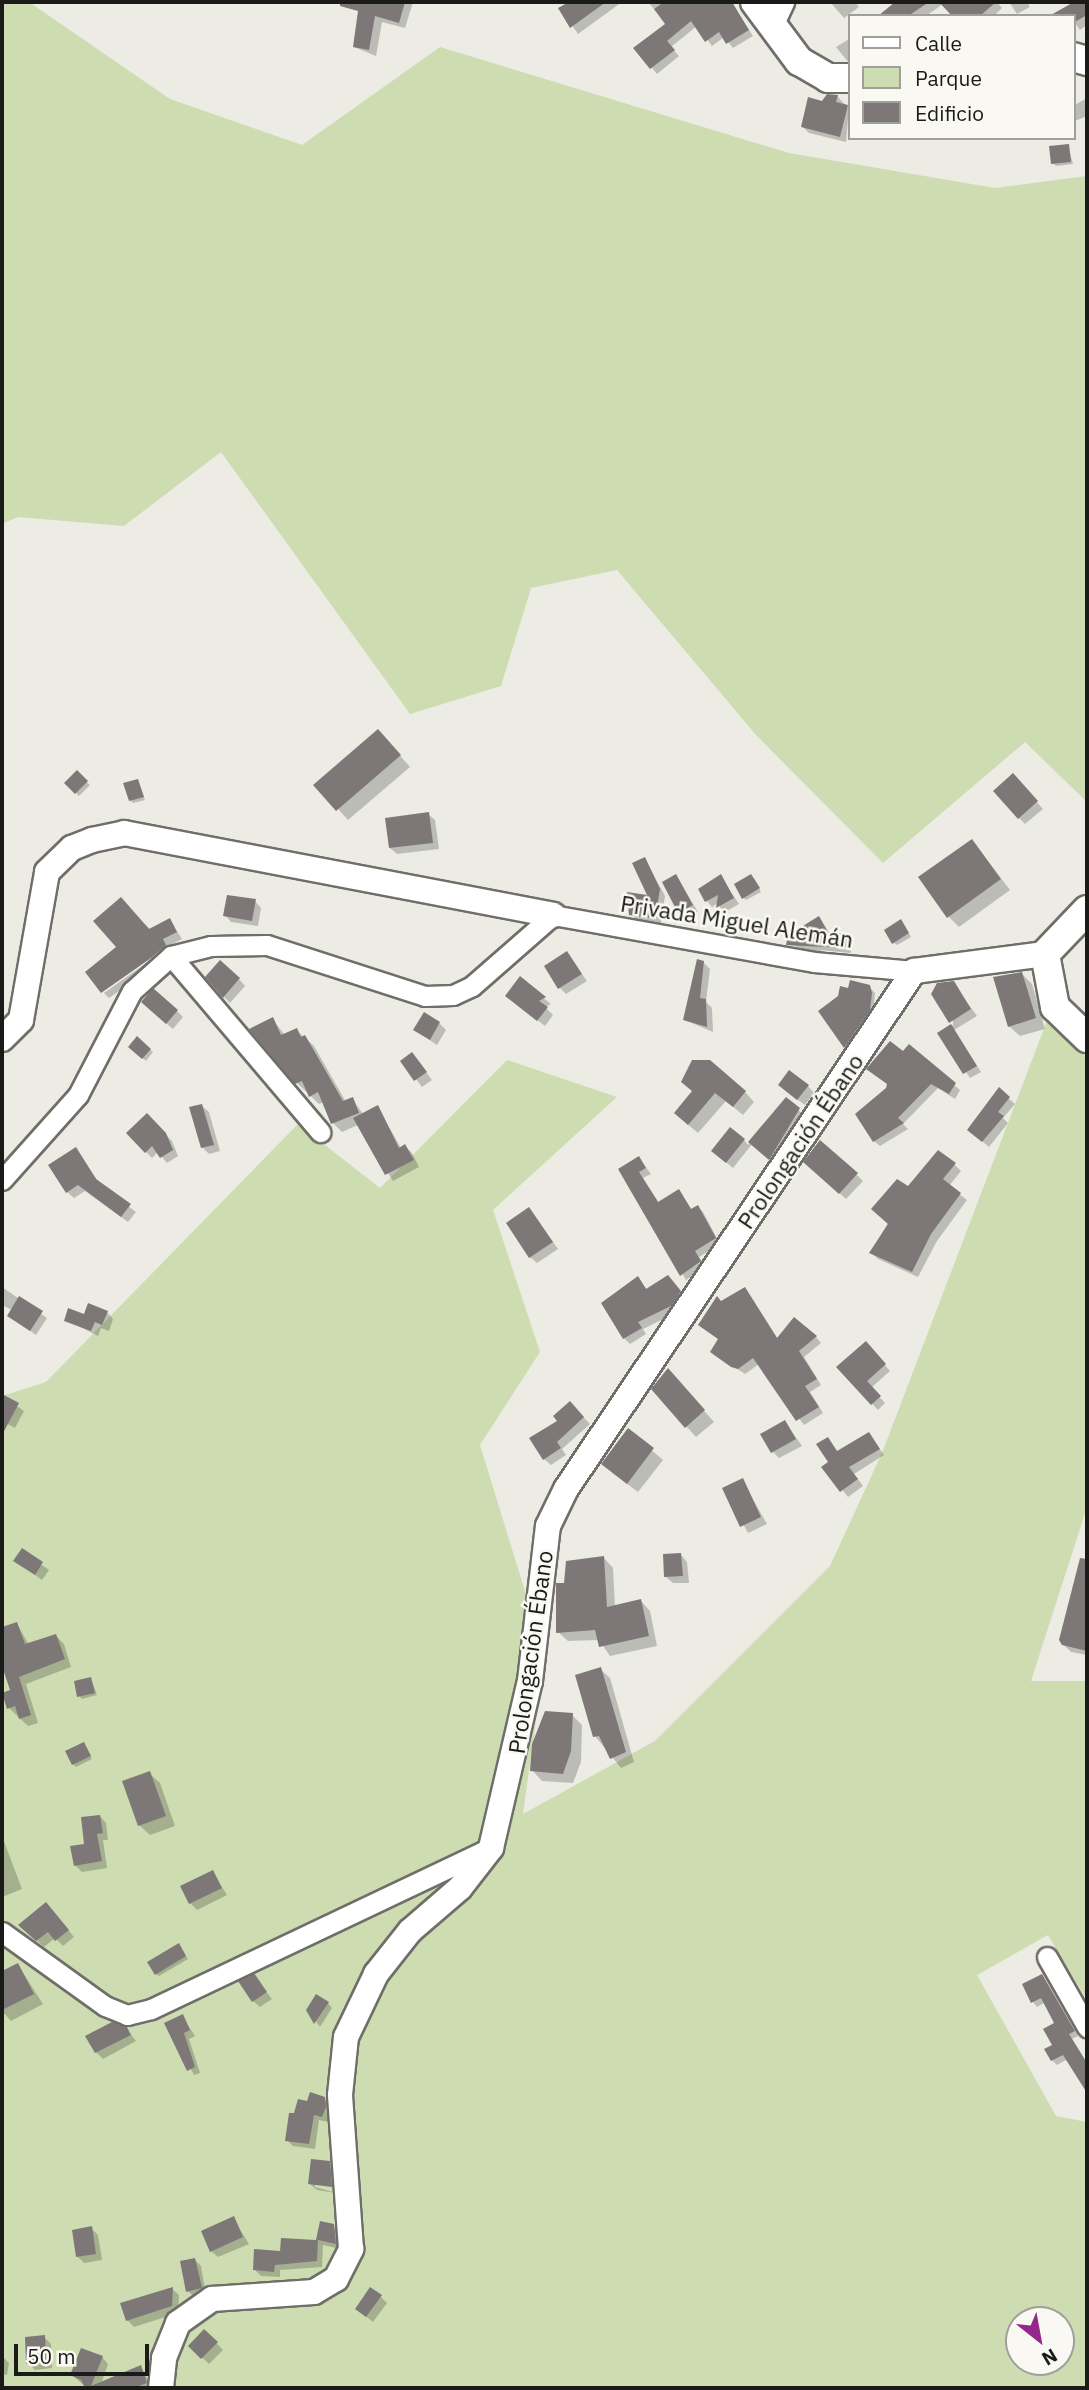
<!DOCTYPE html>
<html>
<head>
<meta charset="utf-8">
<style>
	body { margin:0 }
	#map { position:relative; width:1089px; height:2390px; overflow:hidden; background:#ecebe4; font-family:"IBM Plex Sans",sans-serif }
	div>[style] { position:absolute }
	.green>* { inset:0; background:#cdddb1 }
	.shadow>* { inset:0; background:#0003 }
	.building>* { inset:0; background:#7e7777 }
	.roads { filter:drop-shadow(2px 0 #706e69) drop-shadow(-2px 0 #706e69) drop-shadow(0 2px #706e69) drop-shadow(0 -2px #706e69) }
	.minor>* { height:19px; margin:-9.5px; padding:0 9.5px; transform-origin:9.5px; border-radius:9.5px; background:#fff }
	.tertiary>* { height:24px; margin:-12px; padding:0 12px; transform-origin:12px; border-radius:12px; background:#fff }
	.secondary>* { height:28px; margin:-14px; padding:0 14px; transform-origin:14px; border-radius:14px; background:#fff }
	span { translate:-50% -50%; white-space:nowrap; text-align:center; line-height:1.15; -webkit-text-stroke:5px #f9f8f2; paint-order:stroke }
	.street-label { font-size:23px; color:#1a1a18 }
	.frame { position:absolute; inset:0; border:4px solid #1a1a18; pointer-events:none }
	.legend { position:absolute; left:848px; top:14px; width:228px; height:126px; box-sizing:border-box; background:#f9f8f2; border:2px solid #a09f9b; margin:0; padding:9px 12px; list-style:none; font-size:21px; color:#1a1a18 }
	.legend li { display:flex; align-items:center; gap:14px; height:35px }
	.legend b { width:35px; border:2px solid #a09f9b }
	.north { position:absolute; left:1005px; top:2306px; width:70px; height:70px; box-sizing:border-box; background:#f9f8f2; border:2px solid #a09f9b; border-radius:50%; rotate:149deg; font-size:19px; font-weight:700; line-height:28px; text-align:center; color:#1a1a18 }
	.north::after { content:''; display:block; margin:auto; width:24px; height:32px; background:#93298c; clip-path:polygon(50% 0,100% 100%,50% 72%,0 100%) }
	.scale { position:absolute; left:14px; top:2344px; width:135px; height:32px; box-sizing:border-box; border:4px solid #1a1a18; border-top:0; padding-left:9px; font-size:21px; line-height:24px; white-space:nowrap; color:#1a1a18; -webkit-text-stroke:5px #f9f8f2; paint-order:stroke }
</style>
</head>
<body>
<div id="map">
	<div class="green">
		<i style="clip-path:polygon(9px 2px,29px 2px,170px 99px,302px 145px,440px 47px,789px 153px,995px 188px,1087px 176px,1087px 802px,1025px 742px,883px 863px,756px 735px,617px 570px,531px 588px,501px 686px,410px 714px,221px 452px,124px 526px,18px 517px,2px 524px,2px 4px)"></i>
		<i style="clip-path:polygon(evenodd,1050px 1013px,1087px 1058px,1087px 1507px,1031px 1681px,1087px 1681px,1087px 2000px,1048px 1935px,977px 1975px,1056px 2116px,1087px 2122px,1087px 2388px,2px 2388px,2px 1396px,46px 1382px,298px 1124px,380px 1188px,507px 1060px,617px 1097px,493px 1210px,540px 1352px,480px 1445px,545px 1656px,523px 1814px,655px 1741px,830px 1566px,882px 1453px,1050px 1013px,1019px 2320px,1061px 2320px,1061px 2362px,1019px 2362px,1019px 2320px)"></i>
	</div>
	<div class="shadow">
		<i style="clip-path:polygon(361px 2px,413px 2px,405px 28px,382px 22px,376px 56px,354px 47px)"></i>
		<i style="clip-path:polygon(576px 2px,622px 2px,578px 34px,562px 11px)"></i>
		<i style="clip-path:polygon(648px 2px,730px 2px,753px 36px,733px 48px,724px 37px,712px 46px,697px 26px,671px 47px,679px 56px,657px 74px,636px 49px,667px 24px)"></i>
		<i style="clip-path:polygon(830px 2px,855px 2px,859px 7px,844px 18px)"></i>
		<i style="clip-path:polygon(900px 2px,997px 2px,1002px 8px,994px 16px,954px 16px,943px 4px,926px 16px,881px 15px)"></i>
		<i style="clip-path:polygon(1009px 2px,1027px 2px,1030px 7px,1017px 14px)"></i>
		<i style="clip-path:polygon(1077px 2px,1087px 2px,1087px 25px,1080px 30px,1065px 9px)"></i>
		<i style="clip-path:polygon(849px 39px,849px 63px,836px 47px)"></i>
		<i style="clip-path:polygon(837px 96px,849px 109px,846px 142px,809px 133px,803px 127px,823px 103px)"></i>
		<i style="clip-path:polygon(1087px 98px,1087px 116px,1075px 121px,1073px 106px)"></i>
		<i style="clip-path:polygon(1068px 146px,1073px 164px,1056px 166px,1053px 163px)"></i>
		<i style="clip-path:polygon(388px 742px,410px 767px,348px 820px,316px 785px)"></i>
		<i style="clip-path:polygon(77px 773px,90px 785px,79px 796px,67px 783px)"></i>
		<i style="clip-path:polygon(138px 781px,145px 800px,133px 803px,130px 800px)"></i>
		<i style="clip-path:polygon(1019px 782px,1043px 809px,1025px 824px,1019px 818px)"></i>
		<i style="clip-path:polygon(428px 814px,435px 820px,439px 849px,397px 854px,390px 848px)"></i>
		<i style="clip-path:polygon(972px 841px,1010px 890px,959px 927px,949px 917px)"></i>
		<i style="clip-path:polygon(645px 859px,665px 896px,661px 924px,637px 920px,631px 914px,650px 897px)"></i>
		<i style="clip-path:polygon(676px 876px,698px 912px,686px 919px,680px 912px)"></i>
		<i style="clip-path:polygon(721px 877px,739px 904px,723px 913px,718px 903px,712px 907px,707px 901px)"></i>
		<i style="clip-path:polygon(754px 878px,761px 892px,746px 900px,743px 897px)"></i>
		<i style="clip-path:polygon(120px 900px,151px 930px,170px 920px,182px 939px,168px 946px,171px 952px,157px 964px,109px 998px,104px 993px,159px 954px,118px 948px)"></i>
		<i style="clip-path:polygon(255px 901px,261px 908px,258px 926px,231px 922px,225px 915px)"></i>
		<i style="clip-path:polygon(819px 918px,830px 934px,852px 941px,851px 953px,821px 950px,820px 954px,788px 944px)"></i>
		<i style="clip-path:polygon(903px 924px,911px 937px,897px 945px,894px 943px)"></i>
		<i style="clip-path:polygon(567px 953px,587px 981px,566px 994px,560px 988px)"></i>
		<i style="clip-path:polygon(703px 962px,710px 969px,706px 1002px,712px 1008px,713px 1032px,685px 1020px)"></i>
		<i style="clip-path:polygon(1022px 974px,1032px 984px,1045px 1029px,1020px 1036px,1009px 1026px)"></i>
		<i style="clip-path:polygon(239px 979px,245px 986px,230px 1003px,224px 997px)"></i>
		<i style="clip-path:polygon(520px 979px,551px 1004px,545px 1007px,553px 1015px,545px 1026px,514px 1002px)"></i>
		<i style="clip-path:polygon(953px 983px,977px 1016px,954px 1030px,981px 1072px,970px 1078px,940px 1033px,953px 1025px)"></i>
		<i style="clip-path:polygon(869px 987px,875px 993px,873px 1015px,851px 1052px,820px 1011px,850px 990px)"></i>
		<i style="clip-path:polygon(149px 1009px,177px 1011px,183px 1017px,173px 1029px)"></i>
		<i style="clip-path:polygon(272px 1019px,285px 1035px,296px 1030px,314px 1046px,346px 1102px,352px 1099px,364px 1115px,378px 1108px,401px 1148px,405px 1146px,412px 1153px,419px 1167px,393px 1181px,358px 1125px,342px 1132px,333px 1123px,324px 1102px,319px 1104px,297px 1083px)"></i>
		<i style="clip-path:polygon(439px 1023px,446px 1030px,437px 1045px,415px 1030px)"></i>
		<i style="clip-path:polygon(137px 1039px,153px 1052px,146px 1061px,130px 1047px)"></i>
		<i style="clip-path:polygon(402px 1061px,418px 1061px,432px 1080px,422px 1087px)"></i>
		<i style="clip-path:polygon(868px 1069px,954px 1085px,960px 1090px,955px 1099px,938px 1088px,903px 1124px,908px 1129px,880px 1146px,874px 1141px,889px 1085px)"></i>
		<i style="clip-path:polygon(808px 1086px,814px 1093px,805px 1105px,787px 1092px)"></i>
		<i style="clip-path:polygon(999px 1090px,1015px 1104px,1003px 1118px,1008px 1123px,989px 1147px,975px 1135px)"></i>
		<i style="clip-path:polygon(694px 1092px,745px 1092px,754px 1102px,743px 1115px,726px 1101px,698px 1133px,686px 1123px)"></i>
		<i style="clip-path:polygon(786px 1099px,805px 1116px,776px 1165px,752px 1144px,733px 1168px,720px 1157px,744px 1140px,748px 1145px)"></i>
		<i style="clip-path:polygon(202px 1106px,209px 1112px,220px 1151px,209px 1154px,202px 1147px)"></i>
		<i style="clip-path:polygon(147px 1116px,172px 1141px,178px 1156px,167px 1163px,158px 1152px,152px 1158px,128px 1133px)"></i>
		<i style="clip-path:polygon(76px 1149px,100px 1184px,136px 1212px,128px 1222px,85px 1191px,74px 1198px,67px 1192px)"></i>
		<i style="clip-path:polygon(639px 1158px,651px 1174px,643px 1178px,659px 1203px,679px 1191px,692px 1210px,698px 1207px,703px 1212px,720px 1244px,699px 1257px,706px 1267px,686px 1280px,621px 1169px)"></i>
		<i style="clip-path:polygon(954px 1164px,961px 1171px,949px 1186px,967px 1200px,937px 1241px,918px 1277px,878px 1259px,871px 1252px,908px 1189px)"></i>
		<i style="clip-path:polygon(812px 1169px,856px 1174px,863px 1181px,846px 1199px)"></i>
		<i style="clip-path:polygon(529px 1209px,558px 1249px,537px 1263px,530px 1257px)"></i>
		<i style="clip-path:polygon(638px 1278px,648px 1291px,673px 1284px,686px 1298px,677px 1312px,643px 1329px,646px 1334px,630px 1344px,624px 1338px)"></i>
		<i style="clip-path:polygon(2px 1287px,47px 1318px,36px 1335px,9px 1316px,12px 1310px,2px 1305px)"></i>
		<i style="clip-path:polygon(745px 1289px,778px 1339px,816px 1337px,821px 1343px,804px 1357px,821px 1385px,810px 1392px,823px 1413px,804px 1425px,759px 1364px,745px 1374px,719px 1357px,720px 1340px,700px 1325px)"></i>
		<i style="clip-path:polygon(107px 1312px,113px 1319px,109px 1331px,101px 1328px,98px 1336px,66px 1320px)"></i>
		<i style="clip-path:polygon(871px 1349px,890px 1371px,871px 1388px,885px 1403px,878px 1410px,839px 1368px)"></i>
		<i style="clip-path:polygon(678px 1381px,714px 1422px,696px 1437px,686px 1426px)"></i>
		<i style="clip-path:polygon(2px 1396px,24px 1411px,15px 1428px,2px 1421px)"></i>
		<i style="clip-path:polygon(570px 1403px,590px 1424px,562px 1449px,566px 1455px,551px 1465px,544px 1459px)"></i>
		<i style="clip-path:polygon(785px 1422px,802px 1446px,779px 1458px,773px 1452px)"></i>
		<i style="clip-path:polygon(629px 1431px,663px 1460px,638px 1492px,614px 1474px)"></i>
		<i style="clip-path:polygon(869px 1434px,884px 1455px,854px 1474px,863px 1486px,848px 1497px,824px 1467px,830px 1463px,828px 1439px,838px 1453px)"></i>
		<i style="clip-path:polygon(742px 1480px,767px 1524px,748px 1533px,724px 1489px)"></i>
		<i style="clip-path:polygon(22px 1551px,49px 1570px,42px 1580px,16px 1561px)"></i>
		<i style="clip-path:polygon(681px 1555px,687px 1562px,689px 1583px,673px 1583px,666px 1577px)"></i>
		<i style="clip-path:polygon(604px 1558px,613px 1568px,615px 1607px,641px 1601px,650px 1611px,657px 1646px,610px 1656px,599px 1640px,568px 1641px,558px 1632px,565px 1584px)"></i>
		<i style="clip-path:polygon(1078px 1577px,1087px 1578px,1087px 1655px,1071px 1652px,1064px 1645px)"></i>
		<i style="clip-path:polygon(17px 1624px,29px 1645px,56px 1636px,64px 1644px,71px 1667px,26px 1684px,38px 1723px,28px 1726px,9px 1708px,12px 1692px,2px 1660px,2px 1629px)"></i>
		<i style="clip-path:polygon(600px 1669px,610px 1678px,634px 1762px,621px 1768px,595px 1736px)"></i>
		<i style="clip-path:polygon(91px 1679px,97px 1695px,82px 1699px,79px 1696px)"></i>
		<i style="clip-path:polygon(572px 1715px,582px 1725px,581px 1762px,573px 1783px,542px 1781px,532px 1770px)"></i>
		<i style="clip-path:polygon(84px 1744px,92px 1759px,76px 1767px,73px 1764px)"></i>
		<i style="clip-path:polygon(149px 1773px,160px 1783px,175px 1826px,150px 1835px,139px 1825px)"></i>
		<i style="clip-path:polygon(100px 1816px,106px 1823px,108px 1840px,103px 1840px,107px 1868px,82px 1872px,75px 1865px)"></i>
		<i style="clip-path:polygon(2px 1836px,22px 1889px,2px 1897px)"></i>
		<i style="clip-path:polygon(213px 1873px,227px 1895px,197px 1910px,190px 1903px)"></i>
		<i style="clip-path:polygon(52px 1911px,74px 1937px,63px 1946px,55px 1938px,44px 1947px,27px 1932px)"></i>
		<i style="clip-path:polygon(181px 1948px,188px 1959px,159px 1976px,156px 1974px)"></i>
		<i style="clip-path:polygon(18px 1965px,43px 2004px,11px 2021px,2px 2011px,2px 1973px)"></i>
		<i style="clip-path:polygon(254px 1976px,272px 1999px,260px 2007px,253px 2001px)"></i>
		<i style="clip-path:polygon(1042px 1976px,1078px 2036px,1072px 2039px,1087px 2063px,1085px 2083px,1068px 2059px,1057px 2065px,1052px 2060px,1057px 2023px,1046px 2002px,1037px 2007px,1033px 2002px)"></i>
		<i style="clip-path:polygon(328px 2003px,332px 2008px,320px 2027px,308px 2010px)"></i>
		<i style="clip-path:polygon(182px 2016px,195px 2036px,189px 2039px,200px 2073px,194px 2075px,166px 2024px)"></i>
		<i style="clip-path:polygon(126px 2028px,136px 2041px,103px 2059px,96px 2052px)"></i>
		<i style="clip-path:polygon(324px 2099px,331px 2105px,328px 2122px,319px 2120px,315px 2149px,293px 2146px,287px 2140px,296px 2115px,308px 2103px)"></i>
		<i style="clip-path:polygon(329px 2163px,336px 2170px,337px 2186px,315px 2183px,315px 2187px,337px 2193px,317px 2190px,310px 2184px)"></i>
		<i style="clip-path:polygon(233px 2218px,249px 2244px,218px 2257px,211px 2251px)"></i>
		<i style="clip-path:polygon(321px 2223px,340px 2232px,341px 2249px,323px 2245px,322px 2267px,280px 2270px,280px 2277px,261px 2276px,255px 2270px,282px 2252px,317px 2242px)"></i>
		<i style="clip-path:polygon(91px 2228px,98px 2235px,102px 2260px,84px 2263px,78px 2257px)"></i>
		<i style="clip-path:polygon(195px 2260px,201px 2266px,206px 2295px,195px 2298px,188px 2291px)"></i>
		<i style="clip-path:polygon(172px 2289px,179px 2295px,178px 2313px,134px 2327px,127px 2320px)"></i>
		<i style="clip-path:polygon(380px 2296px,387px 2303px,373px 2322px,357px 2309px)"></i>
		<i style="clip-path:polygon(205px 2331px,223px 2350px,209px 2364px,190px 2346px)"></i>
		<i style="clip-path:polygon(44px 2337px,51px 2344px,52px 2368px,35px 2370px,28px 2363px)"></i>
		<i style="clip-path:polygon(2px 2356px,9px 2363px,7px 2375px,2px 2374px)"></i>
		<i style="clip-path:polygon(102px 2357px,108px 2364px,101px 2384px,141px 2367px,152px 2387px,87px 2388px,72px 2375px)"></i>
	</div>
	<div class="building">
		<i style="clip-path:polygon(340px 2px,405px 2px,399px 23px,375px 16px,369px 50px,353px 47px,358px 11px,340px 6px)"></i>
		<i style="clip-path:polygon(569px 2px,606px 2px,570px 28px,558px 8px)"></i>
		<i style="clip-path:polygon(664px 2px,732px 2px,749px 30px,726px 44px,719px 32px,705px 42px,691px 21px,667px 41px,675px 50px,650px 69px,633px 48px,665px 24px,654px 9px)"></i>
		<i style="clip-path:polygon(895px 2px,929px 2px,908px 16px,878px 16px)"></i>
		<i style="clip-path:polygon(939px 2px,996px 2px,980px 16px,952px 16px)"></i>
		<i style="clip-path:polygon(1074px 2px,1087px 2px,1087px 15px,1073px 23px,1073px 16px,1049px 16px)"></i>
		<i style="clip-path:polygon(827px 94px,838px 95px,836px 102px,848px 105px,840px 137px,801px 127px,808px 97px,822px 101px)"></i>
		<i style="clip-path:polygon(1069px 144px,1071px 162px,1051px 164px,1049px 146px)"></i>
		<i style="clip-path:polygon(378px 729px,401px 755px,336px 811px,313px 785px)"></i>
		<i style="clip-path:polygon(77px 770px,88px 781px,75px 794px,64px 783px)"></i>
		<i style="clip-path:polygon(1013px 773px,1038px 801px,1018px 819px,993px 791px)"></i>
		<i style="clip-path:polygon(138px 779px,144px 797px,129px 801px,123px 783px)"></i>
		<i style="clip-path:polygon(429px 812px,433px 843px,389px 848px,385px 818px)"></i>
		<i style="clip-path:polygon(972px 839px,1001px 879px,947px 918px,918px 877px)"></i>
		<i style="clip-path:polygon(645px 857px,660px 889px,655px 919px,629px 915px,627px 892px,647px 895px,632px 863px)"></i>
		<i style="clip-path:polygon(676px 874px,693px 905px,678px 913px,662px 882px)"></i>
		<i style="clip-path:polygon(721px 874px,734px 898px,716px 908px,718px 895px,705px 902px,698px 889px)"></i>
		<i style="clip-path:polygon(751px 874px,760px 888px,742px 899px,734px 884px)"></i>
		<i style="clip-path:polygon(227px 895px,256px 899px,252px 921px,223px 916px)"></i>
		<i style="clip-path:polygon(121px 897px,149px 929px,170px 918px,177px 932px,163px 939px,166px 945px,151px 958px,101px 993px,85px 972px,116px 947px,93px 921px)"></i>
		<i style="clip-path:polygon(819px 916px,828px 932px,848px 934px,846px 948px,786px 945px,788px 935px)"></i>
		<i style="clip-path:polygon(901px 919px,909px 933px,892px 944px,884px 930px)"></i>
		<i style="clip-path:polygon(567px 951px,582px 974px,558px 989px,544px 966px)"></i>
		<i style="clip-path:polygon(697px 959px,704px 961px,700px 998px,706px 999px,707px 1027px,683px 1020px)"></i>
		<i style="clip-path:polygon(220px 960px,240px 978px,223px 998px,205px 977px)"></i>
		<i style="clip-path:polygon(1022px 972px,1036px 1018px,1008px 1027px,993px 977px)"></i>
		<i style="clip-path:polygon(520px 976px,546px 997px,539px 1001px,548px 1007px,537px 1021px,505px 996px)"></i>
		<i style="clip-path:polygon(850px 980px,870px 985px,872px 993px,870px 1010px,844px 1048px,818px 1011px,838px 996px,840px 986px,848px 988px)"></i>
		<i style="clip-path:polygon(954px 981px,971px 1009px,949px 1023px,931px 994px,937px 983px)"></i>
		<i style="clip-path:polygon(153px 988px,178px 1010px,166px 1024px,141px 1002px)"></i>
		<i style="clip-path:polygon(424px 1012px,440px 1022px,430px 1040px,413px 1030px)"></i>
		<i style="clip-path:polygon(273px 1017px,281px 1035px,297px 1028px,301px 1037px,305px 1035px,343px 1101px,353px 1097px,359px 1113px,331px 1124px,318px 1092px,309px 1097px,302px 1081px,295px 1084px,249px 1029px)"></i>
		<i style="clip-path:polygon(951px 1024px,977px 1066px,963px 1074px,937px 1033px)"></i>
		<i style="clip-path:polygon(137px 1036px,151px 1049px,142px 1059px,128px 1047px)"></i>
		<i style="clip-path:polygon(890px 1041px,903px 1051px,909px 1044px,956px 1083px,949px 1094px,931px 1084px,898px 1118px,904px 1123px,873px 1142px,855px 1114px,886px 1088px,887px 1084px,866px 1069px)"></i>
		<i style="clip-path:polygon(412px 1052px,427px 1072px,414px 1081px,400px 1061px)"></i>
		<i style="clip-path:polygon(692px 1060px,710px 1060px,746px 1091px,733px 1107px,715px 1093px,688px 1125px,674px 1113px,692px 1091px,681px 1082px)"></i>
		<i style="clip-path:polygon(789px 1070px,809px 1085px,797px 1100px,778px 1085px)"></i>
		<i style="clip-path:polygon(999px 1087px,1010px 1097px,998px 1112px,1004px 1116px,982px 1142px,967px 1130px)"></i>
		<i style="clip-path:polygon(786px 1097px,800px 1108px,769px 1160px,748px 1142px)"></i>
		<i style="clip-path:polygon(202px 1104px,214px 1145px,201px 1148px,189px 1107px)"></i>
		<i style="clip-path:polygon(378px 1105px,399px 1148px,405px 1144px,414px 1160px,385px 1175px,353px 1118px)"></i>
		<i style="clip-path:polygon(147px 1113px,166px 1133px,173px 1150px,160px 1158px,152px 1146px,145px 1153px,126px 1133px)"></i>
		<i style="clip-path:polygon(730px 1127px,745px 1139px,726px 1163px,711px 1151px)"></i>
		<i style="clip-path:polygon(820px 1140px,858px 1173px,839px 1194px,803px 1162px)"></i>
		<i style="clip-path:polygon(76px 1147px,96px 1179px,131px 1204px,121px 1217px,78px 1185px,66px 1193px,48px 1165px)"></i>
		<i style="clip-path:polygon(938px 1150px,956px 1163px,943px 1179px,961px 1193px,931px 1234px,912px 1272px,869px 1253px,888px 1224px,871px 1209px,897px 1179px,908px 1186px)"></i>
		<i style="clip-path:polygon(639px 1156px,646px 1168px,639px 1172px,658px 1202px,679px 1189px,691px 1209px,698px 1205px,716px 1238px,695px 1251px,701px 1261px,680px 1276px,618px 1169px)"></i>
		<i style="clip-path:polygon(529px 1207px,553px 1242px,529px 1258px,506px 1223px)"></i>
		<i style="clip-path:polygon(668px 1275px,681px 1291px,671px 1306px,638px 1322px,642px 1328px,623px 1339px,601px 1303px,638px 1276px,646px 1289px)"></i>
		<i style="clip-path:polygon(745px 1287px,777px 1338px,794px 1317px,817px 1336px,799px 1351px,817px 1379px,805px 1386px,819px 1407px,796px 1421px,753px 1358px,738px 1369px,731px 1367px,710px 1352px,718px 1339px,698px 1325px,717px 1296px,721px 1301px)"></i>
		<i style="clip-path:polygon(19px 1296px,43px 1311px,30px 1331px,7px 1316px)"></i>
		<i style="clip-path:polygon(88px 1303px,108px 1311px,102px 1325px,95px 1322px,91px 1331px,64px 1321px,68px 1308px,84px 1314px)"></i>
		<i style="clip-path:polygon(866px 1341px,886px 1364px,867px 1381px,881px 1396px,871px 1405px,836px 1367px)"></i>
		<i style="clip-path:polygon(668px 1368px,705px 1410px,685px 1428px,651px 1389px)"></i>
		<i style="clip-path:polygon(2px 1394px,19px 1403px,2px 1435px)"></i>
		<i style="clip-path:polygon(570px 1401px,584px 1417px,557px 1442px,561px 1448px,543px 1460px,529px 1438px,557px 1421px,553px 1416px)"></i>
		<i style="clip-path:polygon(785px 1420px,796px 1439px,771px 1453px,760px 1434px)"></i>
		<i style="clip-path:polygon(628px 1428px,654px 1448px,627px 1484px,601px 1464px)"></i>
		<i style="clip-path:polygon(869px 1432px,880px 1449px,849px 1467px,858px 1479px,840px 1492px,821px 1467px,828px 1462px,816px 1444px,828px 1437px,837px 1451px)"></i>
		<i style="clip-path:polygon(743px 1478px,761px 1517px,740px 1527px,722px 1488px)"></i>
		<i style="clip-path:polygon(22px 1548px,43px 1562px,35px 1575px,13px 1561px)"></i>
		<i style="clip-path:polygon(681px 1553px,683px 1576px,664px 1577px,663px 1554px)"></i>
		<i style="clip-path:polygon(604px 1556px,607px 1607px,641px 1599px,649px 1636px,599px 1647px,595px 1630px,556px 1633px,556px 1583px,564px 1583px,566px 1561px)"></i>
		<i style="clip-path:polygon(1080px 1558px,1087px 1559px,1087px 1651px,1062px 1645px,1059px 1640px)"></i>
		<i style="clip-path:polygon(17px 1622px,25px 1644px,56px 1634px,65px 1659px,19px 1677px,31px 1715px,19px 1719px,15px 1706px,7px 1709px,2px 1693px,10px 1690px,2px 1666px,2px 1627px)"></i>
		<i style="clip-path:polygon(601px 1667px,626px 1752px,610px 1759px,599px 1736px,593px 1737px,575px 1675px)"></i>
		<i style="clip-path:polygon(91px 1677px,95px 1693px,77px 1697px,74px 1681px)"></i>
		<i style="clip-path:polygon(545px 1711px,573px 1713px,571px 1751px,563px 1774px,530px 1771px,532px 1744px)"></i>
		<i style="clip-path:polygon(84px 1742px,91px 1756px,72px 1765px,65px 1751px)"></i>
		<i style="clip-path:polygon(150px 1771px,166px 1816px,138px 1826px,122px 1781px)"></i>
		<i style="clip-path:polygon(100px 1815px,103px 1833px,97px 1834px,102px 1861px,74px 1866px,70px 1846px,84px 1844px,81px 1817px)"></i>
		<i style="clip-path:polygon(213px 1870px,222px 1888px,189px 1904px,180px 1886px)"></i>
		<i style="clip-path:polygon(46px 1902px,69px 1930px,55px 1941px,48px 1932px,36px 1941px,18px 1925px)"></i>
		<i style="clip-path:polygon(179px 1943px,186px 1956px,155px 1975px,147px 1962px)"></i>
		<i style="clip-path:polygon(18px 1963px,34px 1994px,2px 2010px,2px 1971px)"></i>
		<i style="clip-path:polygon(254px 1973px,267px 1992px,252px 2002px,238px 1981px)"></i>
		<i style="clip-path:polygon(1042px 1974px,1075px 2031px,1069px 2034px,1087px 2063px,1087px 2093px,1063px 2055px,1051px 2061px,1044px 2049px,1052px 2045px,1043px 2029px,1054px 2023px,1041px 1998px,1031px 2003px,1022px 1984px)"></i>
		<i style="clip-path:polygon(316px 1994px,329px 2002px,314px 2024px,306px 2010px)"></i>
		<i style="clip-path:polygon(183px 2014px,190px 2030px,184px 2033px,195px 2067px,187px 2071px,164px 2023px)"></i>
		<i style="clip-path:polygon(112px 2022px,127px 2027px,131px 2035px,95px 2053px,85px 2036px)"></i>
		<i style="clip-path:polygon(310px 2092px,325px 2097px,326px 2107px,322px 2117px,314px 2115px,309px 2144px,285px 2141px,289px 2113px,294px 2113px,298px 2099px,307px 2101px)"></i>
		<i style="clip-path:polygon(311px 2159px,330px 2161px,332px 2187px,308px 2184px)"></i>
		<i style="clip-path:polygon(234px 2216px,243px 2237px,210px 2252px,201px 2231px)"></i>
		<i style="clip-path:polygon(320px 2221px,334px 2224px,336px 2244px,318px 2240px,317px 2261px,275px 2265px,274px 2272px,253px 2270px,254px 2249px,280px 2251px,281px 2238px,316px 2240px)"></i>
		<i style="clip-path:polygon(92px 2226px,96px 2254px,76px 2257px,72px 2230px)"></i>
		<i style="clip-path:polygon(195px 2258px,202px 2288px,186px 2292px,180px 2261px)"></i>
		<i style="clip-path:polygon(173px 2287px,172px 2306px,126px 2321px,120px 2303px)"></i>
		<i style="clip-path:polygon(370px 2287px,382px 2295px,366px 2317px,355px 2309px)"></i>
		<i style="clip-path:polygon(204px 2329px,218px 2342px,201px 2359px,188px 2346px)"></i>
		<i style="clip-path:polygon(45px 2335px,46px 2362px,26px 2364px,25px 2337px)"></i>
		<i style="clip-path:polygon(81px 2348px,103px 2356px,91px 2386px,141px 2365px,147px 2383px,133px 2388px,85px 2388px,81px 2380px,70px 2375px)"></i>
	</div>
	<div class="roads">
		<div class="minor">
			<i style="left:772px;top:28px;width:29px;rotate:-65deg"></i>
			<i style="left:171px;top:956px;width:231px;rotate:49.7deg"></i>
			<i style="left:2px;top:1180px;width:114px;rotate:-48.2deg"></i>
			<i style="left:78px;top:1095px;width:117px;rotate:-62.6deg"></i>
			<i style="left:132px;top:991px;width:52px;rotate:-41.9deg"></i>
			<i style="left:171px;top:956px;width:41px;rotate:-14deg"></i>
			<i style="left:211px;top:946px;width:56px;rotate:-1deg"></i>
			<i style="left:267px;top:945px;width:166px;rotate:17.9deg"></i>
			<i style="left:425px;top:996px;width:28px;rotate:-2deg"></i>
			<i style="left:453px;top:995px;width:21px;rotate:-25deg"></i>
			<i style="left:472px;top:986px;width:108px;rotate:-41.2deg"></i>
			<i style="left:553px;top:915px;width:265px;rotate:10.2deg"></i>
			<i style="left:814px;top:962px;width:100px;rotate:5.1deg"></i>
			<i style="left:2px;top:1932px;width:127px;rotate:35.7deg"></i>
			<i style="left:105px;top:2006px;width:24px;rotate:22deg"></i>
			<i style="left:127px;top:2015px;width:25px;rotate:-14deg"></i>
			<i style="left:151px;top:2009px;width:375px;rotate:-25.4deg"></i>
			<i style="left:1047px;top:1957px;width:81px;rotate:60.3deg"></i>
		</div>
		<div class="tertiary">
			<i style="left:2px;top:1039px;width:27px;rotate:-45deg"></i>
			<i style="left:21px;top:1020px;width:150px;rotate:-80deg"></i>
			<i style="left:47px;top:872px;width:35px;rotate:-44deg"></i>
			<i style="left:72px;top:848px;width:22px;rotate:-22deg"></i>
			<i style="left:92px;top:840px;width:33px;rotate:-12deg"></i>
			<i style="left:124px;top:833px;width:437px;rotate:10.8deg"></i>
			<i style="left:161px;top:2388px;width:30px;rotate:-84deg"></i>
			<i style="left:164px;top:2358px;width:38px;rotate:-68deg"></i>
			<i style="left:178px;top:2323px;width:42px;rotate:-35.2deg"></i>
			<i style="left:212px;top:2299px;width:102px;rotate:-3.9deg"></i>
			<i style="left:314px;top:2292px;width:26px;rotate:-31deg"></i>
			<i style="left:336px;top:2279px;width:34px;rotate:-63deg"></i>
			<i style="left:351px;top:2249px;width:154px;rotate:-94.1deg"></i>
			<i style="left:340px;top:2095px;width:58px;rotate:-84.1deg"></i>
			<i style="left:346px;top:2037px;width:70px;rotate:-64.5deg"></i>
			<i style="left:376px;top:1974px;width:55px;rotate:-51.7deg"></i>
			<i style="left:410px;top:1931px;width:66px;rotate:-40.7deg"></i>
			<i style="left:460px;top:1888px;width:51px;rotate:-52.2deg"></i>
			<i style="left:491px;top:1848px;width:171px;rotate:-76.9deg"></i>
			<i style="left:530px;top:1681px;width:156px;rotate:-83.4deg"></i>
			<i style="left:548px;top:1526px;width:41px;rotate:-64.1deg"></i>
			<i style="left:566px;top:1489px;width:624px;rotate:-56.11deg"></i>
			<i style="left:914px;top:971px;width:132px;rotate:-7.4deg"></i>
		</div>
		<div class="secondary">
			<i style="left:755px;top:2px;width:74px;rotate:53.3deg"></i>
			<i style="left:799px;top:61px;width:34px;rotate:30deg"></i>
			<i style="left:828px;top:78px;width:21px"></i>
			<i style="left:1073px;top:57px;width:15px;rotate:16deg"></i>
			<i style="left:1087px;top:910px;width:61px;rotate:133.7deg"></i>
			<i style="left:1045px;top:954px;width:54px;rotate:79.3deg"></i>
			<i style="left:1055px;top:1007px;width:45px;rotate:44.1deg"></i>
		</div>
	</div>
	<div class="street-label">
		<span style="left:737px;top:921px;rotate:9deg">Privada Miguel Alemán</span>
		<span style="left:800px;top:1141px;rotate:-56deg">Prolongación Ébano</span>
		<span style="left:530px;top:1652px;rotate:-82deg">Prolongación Ébano</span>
	</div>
	<div class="frame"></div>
	<ul class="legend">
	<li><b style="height:9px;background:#fff"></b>Calle</li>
	<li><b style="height:19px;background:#cdddb1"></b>Parque</li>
	<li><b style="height:19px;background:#7e7777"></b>Edificio</li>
	</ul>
	<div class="north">N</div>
	<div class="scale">50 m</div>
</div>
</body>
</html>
